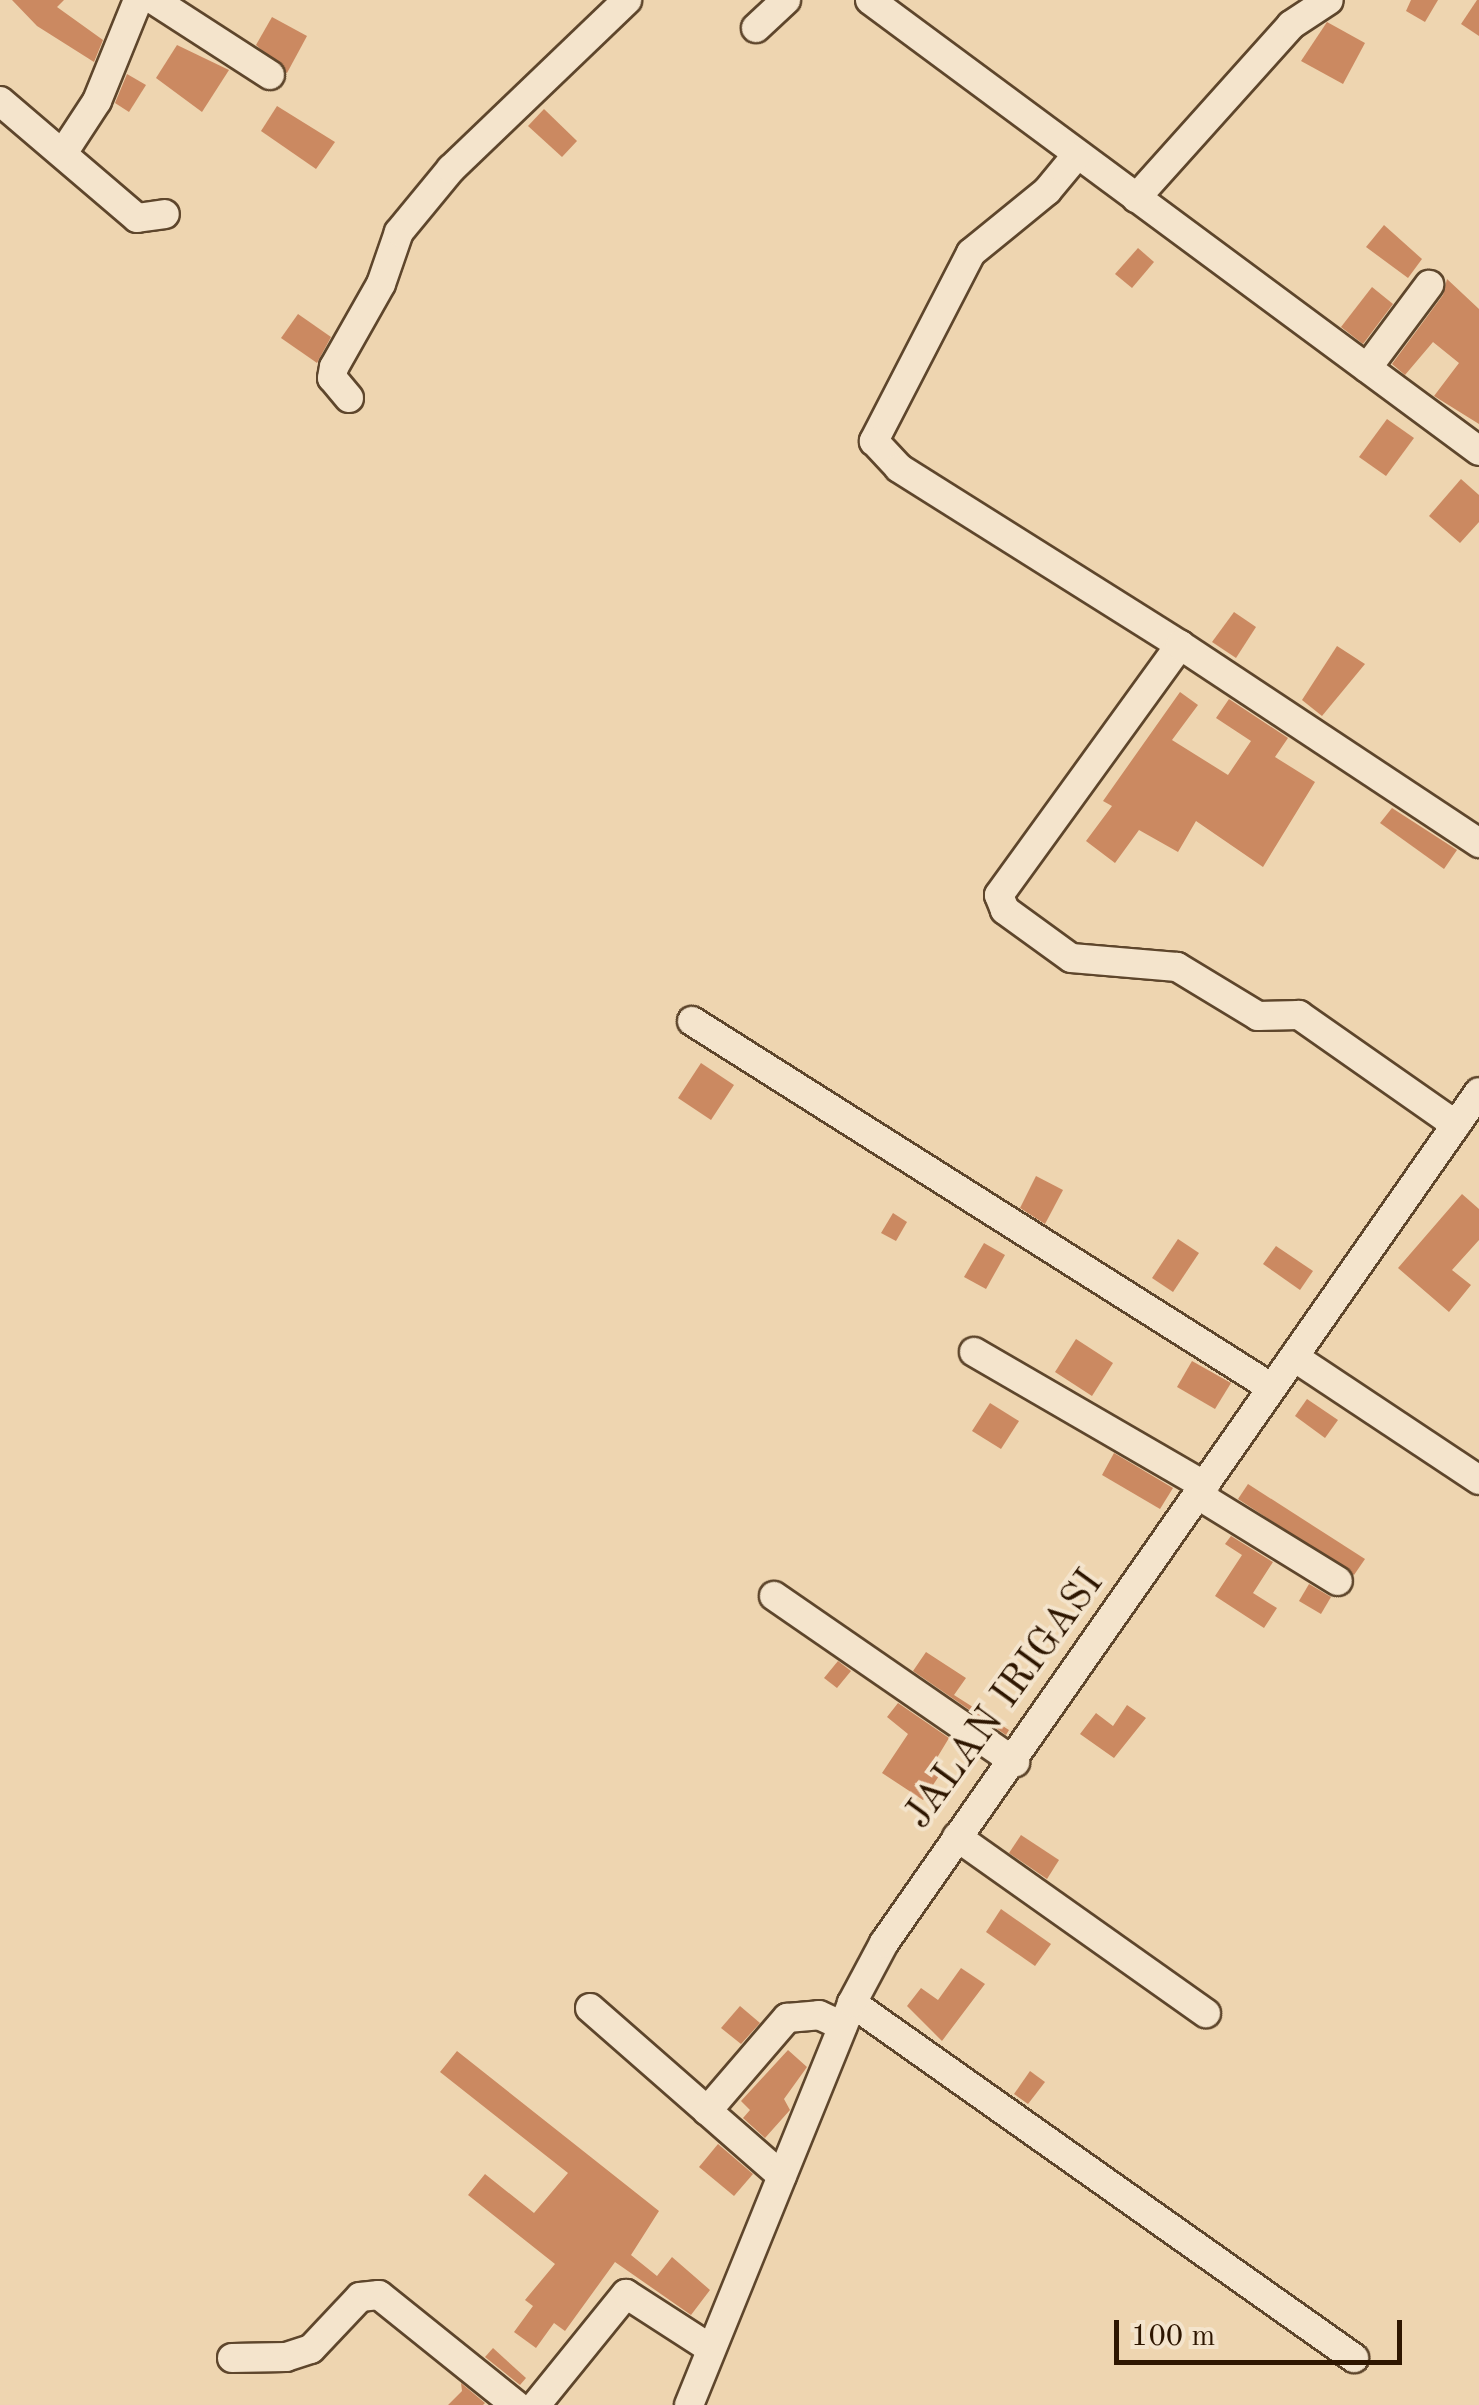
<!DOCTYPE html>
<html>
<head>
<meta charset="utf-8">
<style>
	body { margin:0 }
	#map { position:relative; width:1479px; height:2405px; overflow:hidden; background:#eed5b0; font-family:"Old Standard TT",serif }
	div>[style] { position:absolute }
	.building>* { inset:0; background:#cb8961 }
	.roads { filter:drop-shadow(2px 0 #5e462c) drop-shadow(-2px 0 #5e462c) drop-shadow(0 2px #5e462c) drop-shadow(0 -2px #5e462c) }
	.minor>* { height:28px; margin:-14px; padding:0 14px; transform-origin:14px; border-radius:14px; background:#f4e4cc }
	span { translate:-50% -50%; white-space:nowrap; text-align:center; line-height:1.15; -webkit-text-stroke:8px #f4e4cc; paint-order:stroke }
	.street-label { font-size:40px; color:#2e1600 }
	.scale { position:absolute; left:1114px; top:2320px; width:288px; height:45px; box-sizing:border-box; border:5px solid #2e1600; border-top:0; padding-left:12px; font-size:30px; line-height:35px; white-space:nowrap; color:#2e1600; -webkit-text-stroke:8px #f4e4cc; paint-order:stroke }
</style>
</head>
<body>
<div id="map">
	<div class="building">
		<i style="clip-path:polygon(12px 0,64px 0,57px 7px,103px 40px,94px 62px,37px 26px)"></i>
		<i style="clip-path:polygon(1411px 0,1438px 0,1425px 22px,1406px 11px)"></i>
		<i style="clip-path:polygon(1477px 0,1479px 0,1479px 36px,1461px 24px)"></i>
		<i style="clip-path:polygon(272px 17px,307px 36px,287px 73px,256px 45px)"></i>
		<i style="clip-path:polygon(1327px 22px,1365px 43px,1343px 84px,1301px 61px)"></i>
		<i style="clip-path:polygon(177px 45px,229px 70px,202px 112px,156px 78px)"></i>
		<i style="clip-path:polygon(127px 74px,146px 85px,129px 112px,115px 103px)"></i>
		<i style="clip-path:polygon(277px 106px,335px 142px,316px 169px,261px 131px)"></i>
		<i style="clip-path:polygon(544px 109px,577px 141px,562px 157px,528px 126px)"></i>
		<i style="clip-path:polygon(1384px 225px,1422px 259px,1408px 278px,1366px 247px)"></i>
		<i style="clip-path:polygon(1138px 248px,1154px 262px,1132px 288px,1115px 274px)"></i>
		<i style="clip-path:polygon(1447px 279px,1479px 309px,1479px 424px,1434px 396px,1459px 363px,1433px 342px,1405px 375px,1392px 364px,1443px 295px)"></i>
		<i style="clip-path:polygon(1372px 287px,1393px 304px,1363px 344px,1341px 327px)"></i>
		<i style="clip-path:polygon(298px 314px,331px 337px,317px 363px,281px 338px)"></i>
		<i style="clip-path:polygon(1387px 419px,1414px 438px,1386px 476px,1359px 457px)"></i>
		<i style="clip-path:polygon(1461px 479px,1479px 495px,1479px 522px,1460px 543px,1429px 516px)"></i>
		<i style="clip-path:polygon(1234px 612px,1256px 627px,1236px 658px,1212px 642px)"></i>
		<i style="clip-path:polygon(1337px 646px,1365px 664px,1322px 716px,1302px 700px)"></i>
		<i style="clip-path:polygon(1180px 692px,1198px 705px,1172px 740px,1228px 775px,1251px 741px,1216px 718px,1229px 699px,1288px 738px,1275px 757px,1315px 782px,1263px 867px,1196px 821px,1178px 852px,1139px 830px,1115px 863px,1086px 841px,1112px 806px,1103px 801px)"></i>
		<i style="clip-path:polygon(1392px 808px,1457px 850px,1444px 869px,1380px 823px)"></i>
		<i style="clip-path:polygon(701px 1063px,734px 1085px,711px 1120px,678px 1098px)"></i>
		<i style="clip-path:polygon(1036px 1176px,1063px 1190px,1045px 1224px,1020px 1208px)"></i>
		<i style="clip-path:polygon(1462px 1194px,1479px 1209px,1479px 1240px,1452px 1270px,1471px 1285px,1449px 1312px,1398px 1268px)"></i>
		<i style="clip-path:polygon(893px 1213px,907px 1222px,896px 1241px,881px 1233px)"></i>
		<i style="clip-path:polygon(1178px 1239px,1199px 1253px,1173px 1292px,1152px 1278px)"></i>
		<i style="clip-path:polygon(984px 1243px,1005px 1255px,986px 1289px,964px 1277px)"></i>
		<i style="clip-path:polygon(1276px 1246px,1313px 1271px,1300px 1290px,1263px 1264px)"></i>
		<i style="clip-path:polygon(1076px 1339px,1113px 1363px,1092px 1396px,1055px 1372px)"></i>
		<i style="clip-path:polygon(1192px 1361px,1231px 1383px,1215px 1409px,1177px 1387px)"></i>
		<i style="clip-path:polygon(1307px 1399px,1338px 1420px,1325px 1438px,1295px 1416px)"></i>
		<i style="clip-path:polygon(990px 1403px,1019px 1421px,1001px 1449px,972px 1431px)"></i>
		<i style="clip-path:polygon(1114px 1453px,1173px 1488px,1160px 1509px,1102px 1475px)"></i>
		<i style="clip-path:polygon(1248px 1484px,1365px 1559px,1354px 1575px,1238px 1499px)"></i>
		<i style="clip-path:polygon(1231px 1536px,1273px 1562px,1253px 1593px,1277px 1608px,1264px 1628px,1215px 1596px,1242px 1555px,1225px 1544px)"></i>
		<i style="clip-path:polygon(1309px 1584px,1331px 1597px,1321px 1614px,1299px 1601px)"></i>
		<i style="clip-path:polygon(926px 1652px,966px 1678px,954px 1695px,1009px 1730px,1006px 1735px,913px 1671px)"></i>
		<i style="clip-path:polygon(838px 1661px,851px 1671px,837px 1688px,824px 1678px)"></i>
		<i style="clip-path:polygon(898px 1703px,949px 1738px,932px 1766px,941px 1773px,923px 1800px,882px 1773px,908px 1734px,887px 1717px)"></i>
		<i style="clip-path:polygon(1127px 1705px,1146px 1718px,1114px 1758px,1080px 1734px,1096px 1713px,1113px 1726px)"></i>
		<i style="clip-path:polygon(1021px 1835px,1059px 1860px,1047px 1879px,1009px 1853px)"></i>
		<i style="clip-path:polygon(1001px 1909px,1051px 1944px,1035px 1966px,986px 1932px)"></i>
		<i style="clip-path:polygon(961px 1968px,985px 1984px,942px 2041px,907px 2006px,921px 1988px,938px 2000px)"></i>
		<i style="clip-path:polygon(740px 2006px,760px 2023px,741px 2044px,721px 2028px)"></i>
		<i style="clip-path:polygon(788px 2050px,807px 2067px,784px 2099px,790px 2110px,765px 2138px,743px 2118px,750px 2110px,741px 2101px)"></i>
		<i style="clip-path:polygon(457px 2051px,659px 2211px,631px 2255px,657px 2276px,672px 2257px,710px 2290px,691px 2315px,615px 2262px,565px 2331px,554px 2323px,536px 2348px,514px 2332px,533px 2306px,525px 2300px,555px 2264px,468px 2195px,485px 2174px,534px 2213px,568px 2173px,440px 2072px)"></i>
		<i style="clip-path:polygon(1030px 2071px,1045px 2082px,1028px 2104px,1014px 2094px)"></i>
		<i style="clip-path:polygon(718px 2144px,753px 2174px,734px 2196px,699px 2167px)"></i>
		<i style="clip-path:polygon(493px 2348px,526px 2378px,520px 2385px,485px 2357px)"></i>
		<i style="clip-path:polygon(461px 2383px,485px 2403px,483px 2405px,448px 2405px,462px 2391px)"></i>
	</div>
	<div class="roads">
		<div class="minor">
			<i style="left:154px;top:0;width:138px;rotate:32.9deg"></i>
			<i style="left:870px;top:0;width:758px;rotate:36.52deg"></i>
			<i style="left:756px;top:28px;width:41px;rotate:-43deg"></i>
			<i style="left:0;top:101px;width:180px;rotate:40.5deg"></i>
			<i style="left:137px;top:218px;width:28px;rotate:-8deg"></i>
			<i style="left:63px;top:153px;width:62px;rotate:-56.8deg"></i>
			<i style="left:97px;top:101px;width:109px;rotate:-67.9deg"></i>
			<i style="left:1076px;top:156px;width:45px;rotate:129.6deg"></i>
			<i style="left:1047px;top:191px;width:98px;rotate:140.8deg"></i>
			<i style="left:971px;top:253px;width:212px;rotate:117.3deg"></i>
			<i style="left:874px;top:441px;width:37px;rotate:47deg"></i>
			<i style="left:899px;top:468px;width:332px;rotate:32.2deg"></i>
			<i style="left:1136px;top:198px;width:232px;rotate:-48.1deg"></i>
			<i style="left:1291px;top:25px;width:45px;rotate:-33.3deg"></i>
			<i style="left:1367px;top:368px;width:104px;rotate:-53.2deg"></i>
			<i style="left:349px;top:398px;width:26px;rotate:-130deg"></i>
			<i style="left:332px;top:378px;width:11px;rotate:-80deg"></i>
			<i style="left:334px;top:367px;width:95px;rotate:-60.5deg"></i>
			<i style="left:381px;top:284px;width:55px;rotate:-70.9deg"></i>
			<i style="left:399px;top:232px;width:82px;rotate:-50.5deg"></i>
			<i style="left:451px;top:169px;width:244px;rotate:-43.8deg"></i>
			<i style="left:692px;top:1021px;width:686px;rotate:32.32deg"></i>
			<i style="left:1456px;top:1125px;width:192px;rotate:-145deg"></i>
			<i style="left:1299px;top:1015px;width:41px;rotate:178.6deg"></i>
			<i style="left:1258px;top:1016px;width:95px;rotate:-148.8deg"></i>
			<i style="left:1177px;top:967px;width:106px;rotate:-175.1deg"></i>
			<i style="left:1071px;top:958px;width:82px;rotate:-144deg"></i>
			<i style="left:1005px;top:910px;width:16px;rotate:-112deg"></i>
			<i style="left:999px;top:895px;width:309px;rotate:-54.1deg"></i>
			<i style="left:1180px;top:645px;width:359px;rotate:33.5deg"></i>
			<i style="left:974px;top:1352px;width:267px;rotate:30.1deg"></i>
			<i style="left:1294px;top:1357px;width:222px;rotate:33.6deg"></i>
			<i style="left:1198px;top:1495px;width:164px;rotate:31.6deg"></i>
			<i style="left:774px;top:1596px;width:293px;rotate:34.6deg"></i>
			<i style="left:957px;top:1837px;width:305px;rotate:35.3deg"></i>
			<i style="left:852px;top:2003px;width:615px;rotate:35.27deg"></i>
			<i style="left:590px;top:2008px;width:255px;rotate:41.2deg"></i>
			<i style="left:707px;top:2111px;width:123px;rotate:-49.3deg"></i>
			<i style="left:787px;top:2018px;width:32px;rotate:-5deg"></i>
			<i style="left:819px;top:2015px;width:26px;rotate:25deg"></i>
			<i style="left:232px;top:2358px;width:54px;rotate:-1.1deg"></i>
			<i style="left:286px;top:2357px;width:26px;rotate:-18deg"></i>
			<i style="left:311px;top:2349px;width:71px;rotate:-46.7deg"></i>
			<i style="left:360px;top:2297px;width:19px;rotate:-6deg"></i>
			<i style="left:379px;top:2295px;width:176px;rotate:38.8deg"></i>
			<i style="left:536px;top:2405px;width:143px;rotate:-51deg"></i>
			<i style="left:626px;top:2294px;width:101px;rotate:32.9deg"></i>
			<i style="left:689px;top:2405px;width:434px;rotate:-67.9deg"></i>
			<i style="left:852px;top:2003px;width:68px;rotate:-61.9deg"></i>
			<i style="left:884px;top:1943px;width:1038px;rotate:-55.04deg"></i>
		</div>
	</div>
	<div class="street-label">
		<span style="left:1005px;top:1700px;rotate:-54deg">JALAN IRIGASI</span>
	</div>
	<div class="scale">100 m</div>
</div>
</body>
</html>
